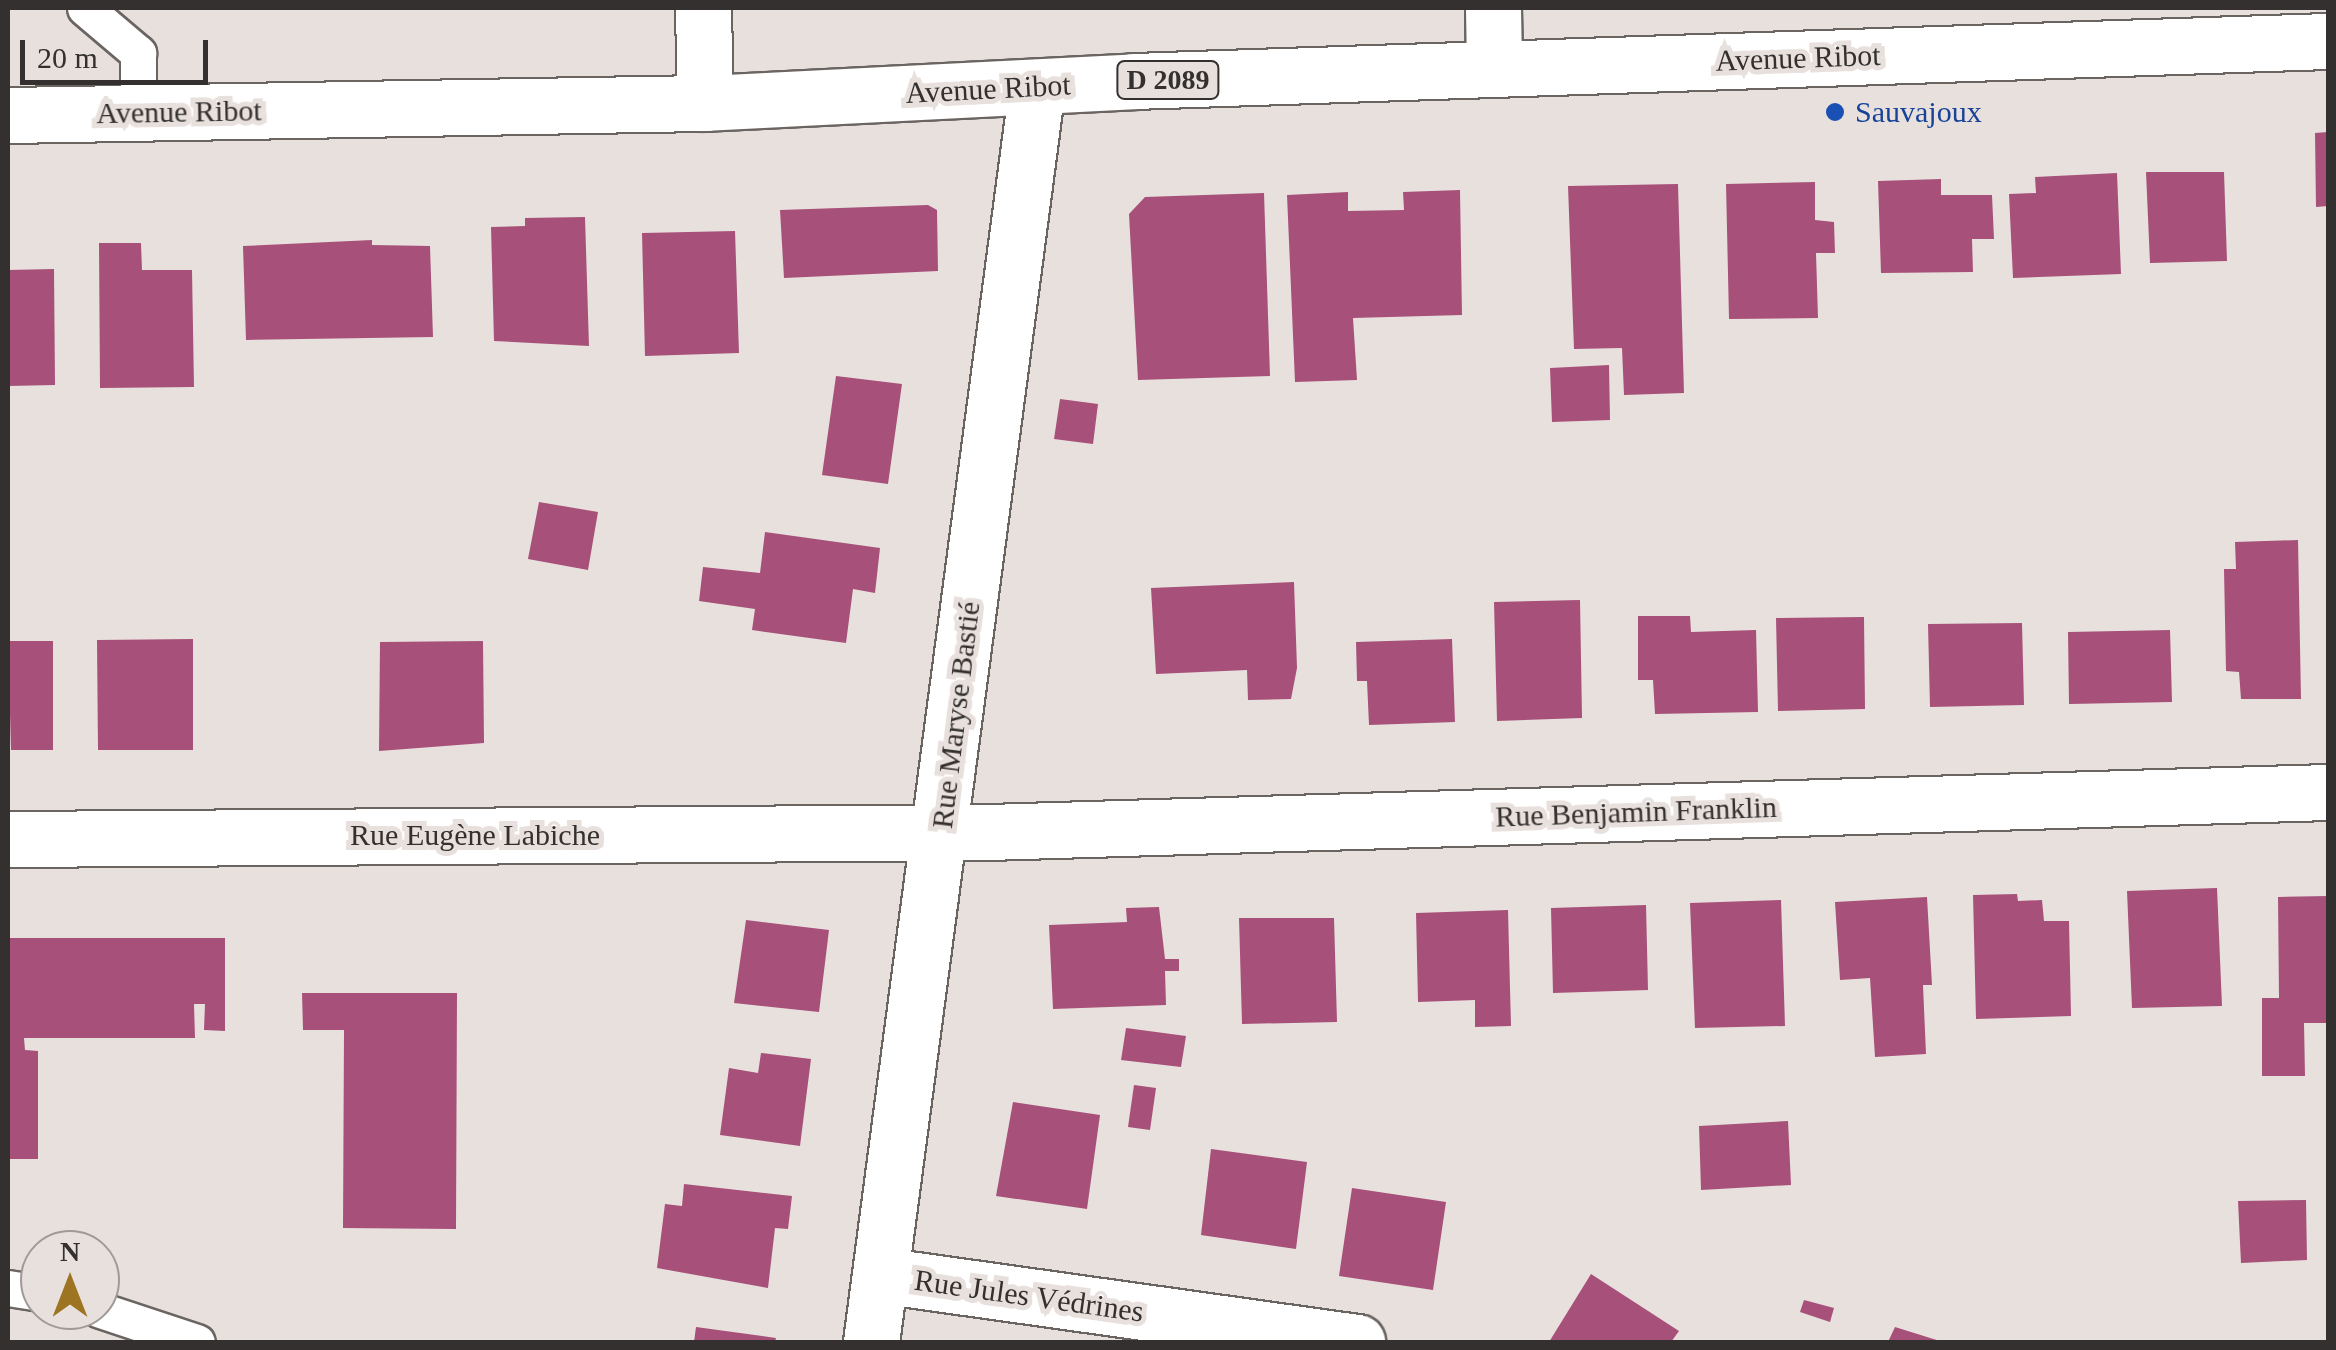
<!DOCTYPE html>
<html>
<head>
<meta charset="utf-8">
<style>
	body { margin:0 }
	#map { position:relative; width:2336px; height:1350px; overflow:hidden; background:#e8e0dd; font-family:Georgia,serif }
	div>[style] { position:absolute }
	.building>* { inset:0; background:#a75079 }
	.roads { filter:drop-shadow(2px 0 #6b6562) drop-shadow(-2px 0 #6b6562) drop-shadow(0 2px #6b6562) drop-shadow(0 -2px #6b6562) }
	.lane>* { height:35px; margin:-17.5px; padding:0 17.5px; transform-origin:17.5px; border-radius:17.5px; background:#fff }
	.street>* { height:55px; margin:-27.5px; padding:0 27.5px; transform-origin:27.5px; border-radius:27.5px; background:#fff }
	.primary>* { height:55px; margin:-27.5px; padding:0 27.5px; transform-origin:27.5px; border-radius:27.5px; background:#fff }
	.dots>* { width:28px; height:28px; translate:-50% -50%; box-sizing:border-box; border:5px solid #e8e0dd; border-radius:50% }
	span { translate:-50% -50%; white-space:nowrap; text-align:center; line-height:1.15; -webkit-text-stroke:10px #e8e0dd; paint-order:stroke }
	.shield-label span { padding:2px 8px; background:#e8e0dd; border:2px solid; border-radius:8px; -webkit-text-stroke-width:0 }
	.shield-label { font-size:28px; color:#33302f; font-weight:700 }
	.street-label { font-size:30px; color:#33302f }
	.transit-label { font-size:30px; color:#164399 }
	.left { translate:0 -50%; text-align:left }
	.frame { position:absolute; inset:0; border:10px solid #33302f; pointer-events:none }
	.north { position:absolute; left:20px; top:1230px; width:100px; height:100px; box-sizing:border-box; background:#e8e0dd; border:2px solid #a09a97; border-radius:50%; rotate:0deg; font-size:28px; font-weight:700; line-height:40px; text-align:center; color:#33302f }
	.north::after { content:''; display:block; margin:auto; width:35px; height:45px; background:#9d7422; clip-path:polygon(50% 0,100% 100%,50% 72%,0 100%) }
	.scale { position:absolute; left:20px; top:40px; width:188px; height:45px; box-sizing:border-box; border:5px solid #33302f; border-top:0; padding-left:12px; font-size:30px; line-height:35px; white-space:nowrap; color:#33302f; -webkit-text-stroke:8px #e8e0dd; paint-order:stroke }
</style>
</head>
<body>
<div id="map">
	<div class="building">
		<i style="clip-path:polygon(2328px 132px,2328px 206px,2316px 207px,2315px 133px)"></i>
		<i style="clip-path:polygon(2146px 172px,2224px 172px,2227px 261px,2150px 263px)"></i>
		<i style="clip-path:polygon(2117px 173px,2121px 274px,2013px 278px,2009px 194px,2036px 193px,2035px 177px)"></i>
		<i style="clip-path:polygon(1941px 179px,1941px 195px,1992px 195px,1994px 239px,1972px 239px,1973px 272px,1881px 273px,1878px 181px)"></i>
		<i style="clip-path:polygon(1815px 182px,1815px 220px,1834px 222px,1835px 253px,1816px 253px,1818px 318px,1729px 319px,1726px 184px)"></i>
		<i style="clip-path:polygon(1678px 184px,1684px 393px,1624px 395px,1622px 348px,1574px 349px,1568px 186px)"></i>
		<i style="clip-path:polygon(1460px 190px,1462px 315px,1353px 318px,1357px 380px,1295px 382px,1287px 195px,1348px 192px,1348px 211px,1404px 210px,1403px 192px)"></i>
		<i style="clip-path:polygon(1264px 193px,1270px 376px,1138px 380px,1129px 214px,1145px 197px)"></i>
		<i style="clip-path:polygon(928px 205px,937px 210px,938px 271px,784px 278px,780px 210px)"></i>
		<i style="clip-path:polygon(585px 217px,589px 346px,494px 341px,491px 227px,525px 226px,525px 218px)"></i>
		<i style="clip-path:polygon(735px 231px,739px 353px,645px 356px,642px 233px)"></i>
		<i style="clip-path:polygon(372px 240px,372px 245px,430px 246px,433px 337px,246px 340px,243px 246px)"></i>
		<i style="clip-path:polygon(99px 243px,141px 243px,142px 270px,192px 270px,194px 387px,100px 388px)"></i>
		<i style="clip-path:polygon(54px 269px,55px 385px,8px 386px,8px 270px)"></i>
		<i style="clip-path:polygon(1609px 365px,1610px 420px,1552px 422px,1550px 368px)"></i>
		<i style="clip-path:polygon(836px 376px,902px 384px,888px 484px,822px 475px)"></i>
		<i style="clip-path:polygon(1060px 399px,1098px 404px,1093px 444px,1054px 439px)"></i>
		<i style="clip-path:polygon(539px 502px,598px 512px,588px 570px,528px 559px)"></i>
		<i style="clip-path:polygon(765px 532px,880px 548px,875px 593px,853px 589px,846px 643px,752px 630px,755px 609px,699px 601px,703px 567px,760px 573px)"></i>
		<i style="clip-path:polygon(2298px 540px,2301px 699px,2241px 699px,2239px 672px,2226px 671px,2224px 569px,2236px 569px,2235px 542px)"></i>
		<i style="clip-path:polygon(1294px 582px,1297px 668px,1291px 699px,1248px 700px,1247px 670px,1156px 674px,1151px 588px)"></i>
		<i style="clip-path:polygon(1580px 600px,1582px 718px,1497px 721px,1494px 602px)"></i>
		<i style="clip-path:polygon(1638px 616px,1690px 616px,1691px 632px,1756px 630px,1758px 712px,1655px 714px,1653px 680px,1638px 680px)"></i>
		<i style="clip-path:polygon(1864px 617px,1865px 709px,1778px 711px,1776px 618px)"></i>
		<i style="clip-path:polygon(2022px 623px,2024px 705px,1930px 707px,1928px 624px)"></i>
		<i style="clip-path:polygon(2170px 630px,2172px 702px,2069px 704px,2068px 632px)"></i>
		<i style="clip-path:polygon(193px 639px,193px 750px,98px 750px,97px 640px)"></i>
		<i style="clip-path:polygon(1452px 639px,1455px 722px,1369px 725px,1367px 681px,1357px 681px,1356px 642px)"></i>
		<i style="clip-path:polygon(8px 641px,53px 641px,53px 750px,11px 750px)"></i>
		<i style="clip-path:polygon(483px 641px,484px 743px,379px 751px,380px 642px)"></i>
		<i style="clip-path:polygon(2217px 888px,2222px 1006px,2132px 1008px,2127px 891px)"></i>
		<i style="clip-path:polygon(2017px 894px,2018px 901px,2042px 900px,2044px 921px,2069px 921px,2071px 1016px,1976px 1019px,1973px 895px)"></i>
		<i style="clip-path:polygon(2328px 896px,2328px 1023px,2304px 1023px,2305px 1076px,2262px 1076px,2262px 998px,2279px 998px,2278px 897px)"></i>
		<i style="clip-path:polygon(1927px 897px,1932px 985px,1923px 985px,1926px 1054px,1875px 1057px,1870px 978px,1840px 980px,1835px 902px)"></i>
		<i style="clip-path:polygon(1781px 900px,1785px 1026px,1695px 1028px,1690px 903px)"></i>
		<i style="clip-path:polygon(1646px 905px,1648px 990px,1553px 993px,1551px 908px)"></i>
		<i style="clip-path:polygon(1159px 907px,1165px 959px,1179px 959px,1179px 971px,1165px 971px,1166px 1005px,1053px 1009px,1049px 925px,1127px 922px,1126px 908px)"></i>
		<i style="clip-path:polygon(1508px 910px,1511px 1026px,1475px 1027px,1475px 1000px,1418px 1002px,1416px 913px)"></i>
		<i style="clip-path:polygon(1239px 918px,1334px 918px,1337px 1022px,1242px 1024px)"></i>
		<i style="clip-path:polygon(746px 920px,829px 930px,819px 1012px,734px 1003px)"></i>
		<i style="clip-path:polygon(8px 938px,225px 938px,225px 1031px,204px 1030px,205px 1004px,194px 1004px,195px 1038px,24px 1038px,25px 1050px,38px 1051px,38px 1159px,8px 1159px)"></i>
		<i style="clip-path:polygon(302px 993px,457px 993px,456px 1229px,343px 1228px,344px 1030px,303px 1030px)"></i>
		<i style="clip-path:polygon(1126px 1028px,1186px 1036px,1181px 1067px,1121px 1060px)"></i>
		<i style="clip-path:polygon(761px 1053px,811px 1059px,800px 1146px,720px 1135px,729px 1068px,758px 1073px)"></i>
		<i style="clip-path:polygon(1134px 1085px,1156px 1088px,1150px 1130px,1128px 1127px)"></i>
		<i style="clip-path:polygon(1013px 1102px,1100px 1115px,1087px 1209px,996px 1196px)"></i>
		<i style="clip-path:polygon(1788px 1121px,1791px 1185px,1701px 1190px,1699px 1126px)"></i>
		<i style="clip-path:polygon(1211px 1149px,1307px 1162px,1296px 1249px,1201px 1235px)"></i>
		<i style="clip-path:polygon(684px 1184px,792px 1196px,788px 1229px,775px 1228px,768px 1288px,657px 1268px,665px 1204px,682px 1206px)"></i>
		<i style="clip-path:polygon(1352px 1188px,1446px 1202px,1433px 1290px,1339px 1276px)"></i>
		<i style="clip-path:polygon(2306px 1200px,2307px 1260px,2241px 1263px,2238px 1201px)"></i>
		<i style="clip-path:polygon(1591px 1274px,1679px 1331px,1671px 1342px,1549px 1342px)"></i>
		<i style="clip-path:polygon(1804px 1300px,1834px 1308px,1830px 1322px,1800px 1312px)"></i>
		<i style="clip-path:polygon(696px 1327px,776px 1338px,775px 1342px,694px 1342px)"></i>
		<i style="clip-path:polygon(1895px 1327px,1943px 1342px,1888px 1342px)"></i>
	</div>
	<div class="roads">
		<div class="lane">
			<i style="left:85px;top:8px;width:70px;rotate:40.3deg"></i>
			<i style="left:138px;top:53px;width:60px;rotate:90deg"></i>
			<i style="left:8px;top:1288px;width:32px;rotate:9deg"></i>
			<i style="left:100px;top:1310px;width:102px;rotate:18.3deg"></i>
		</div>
		<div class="street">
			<i style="left:703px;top:8px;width:95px;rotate:88.8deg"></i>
			<i style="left:1493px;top:8px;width:60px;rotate:89deg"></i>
			<i style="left:8px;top:839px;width:980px;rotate:-0.41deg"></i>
			<i style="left:988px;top:832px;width:1341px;rotate:-1.71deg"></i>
			<i style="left:880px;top:1275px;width:482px;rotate:8deg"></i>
			<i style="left:871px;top:1342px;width:1266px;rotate:-82.47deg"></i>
		</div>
		<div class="primary">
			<i style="left:8px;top:115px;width:697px;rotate:-0.99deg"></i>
			<i style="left:705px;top:103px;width:430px;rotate:-2.9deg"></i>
			<i style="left:1134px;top:81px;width:1195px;rotate:-1.92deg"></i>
		</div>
	</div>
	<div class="dots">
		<i style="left:1835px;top:112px;background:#1a4fb4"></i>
	</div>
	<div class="shield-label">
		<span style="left:1168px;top:80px">D 2089</span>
	</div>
	<div class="street-label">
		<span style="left:1798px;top:58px;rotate:-2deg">Avenue Ribot</span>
		<span style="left:988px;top:89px;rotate:-3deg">Avenue Ribot</span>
		<span style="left:179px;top:112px;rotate:-1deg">Avenue Ribot</span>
		<span style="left:956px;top:715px;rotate:-83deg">Rue Maryse Bastié</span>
		<span style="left:1636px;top:812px;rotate:-2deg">Rue Benjamin Franklin</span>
		<span style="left:475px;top:835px">Rue Eugène Labiche</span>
		<span style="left:1029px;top:1296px;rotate:8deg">Rue Jules Védrines</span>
	</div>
	<div class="transit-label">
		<span class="left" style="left:1855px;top:112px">Sauvajoux</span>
	</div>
	<div class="frame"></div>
	<div class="north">N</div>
	<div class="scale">20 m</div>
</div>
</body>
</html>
